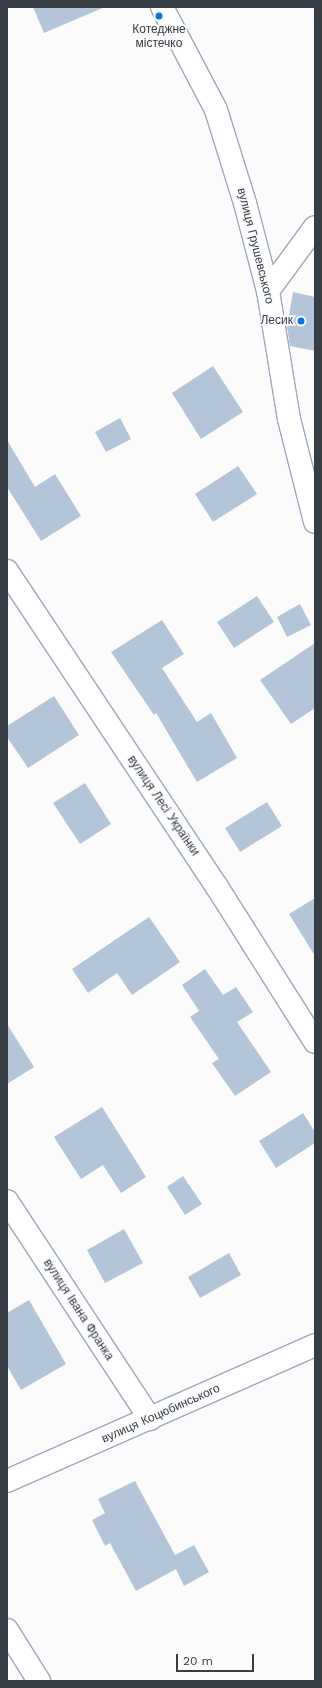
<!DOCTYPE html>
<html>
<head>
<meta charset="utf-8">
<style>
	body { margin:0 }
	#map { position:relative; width:322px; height:1688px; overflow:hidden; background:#fbfbfb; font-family:"Work Sans",sans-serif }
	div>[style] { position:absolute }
	.building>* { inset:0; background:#b5c5d9 }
	.roads { filter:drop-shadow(1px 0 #9aa9bd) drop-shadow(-1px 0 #9aa9bd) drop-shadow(0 1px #9aa9bd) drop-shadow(0 -1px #9aa9bd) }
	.minor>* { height:22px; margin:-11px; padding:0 11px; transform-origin:11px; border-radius:11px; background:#fff }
	.dots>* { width:11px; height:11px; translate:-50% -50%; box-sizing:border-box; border:2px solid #fbfbfb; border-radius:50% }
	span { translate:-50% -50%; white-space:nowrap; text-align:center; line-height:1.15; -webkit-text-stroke:3.5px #fbfbfb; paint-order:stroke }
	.poi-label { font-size:12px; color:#363d45 }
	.right { translate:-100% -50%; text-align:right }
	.street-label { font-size:12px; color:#363d45 }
	.frame { position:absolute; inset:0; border:8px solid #363d45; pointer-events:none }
	.scale { position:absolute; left:176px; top:1654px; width:78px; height:18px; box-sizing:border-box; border:2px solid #363d45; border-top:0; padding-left:5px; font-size:12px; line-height:14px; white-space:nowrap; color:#363d45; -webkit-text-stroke:3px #fbfbfb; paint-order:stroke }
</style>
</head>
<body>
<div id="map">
	<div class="building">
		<i style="clip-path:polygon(33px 7px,105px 7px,44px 33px)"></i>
		<i style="clip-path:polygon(293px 292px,315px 297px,315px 351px,290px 346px,287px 327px)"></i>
		<i style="clip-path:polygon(213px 366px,243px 412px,201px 439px,172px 393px)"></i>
		<i style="clip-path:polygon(120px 418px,131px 439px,106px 452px,95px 432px)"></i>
		<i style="clip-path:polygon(7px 440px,35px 487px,55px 474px,81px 516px,41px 541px,7px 487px)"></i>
		<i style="clip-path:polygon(238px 466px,257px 494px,213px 522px,195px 494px)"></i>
		<i style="clip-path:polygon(257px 596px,274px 622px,234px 648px,217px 622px)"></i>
		<i style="clip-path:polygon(300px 604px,311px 625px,287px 637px,277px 617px)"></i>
		<i style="clip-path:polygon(162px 620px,184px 654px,162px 668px,197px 722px,211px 713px,237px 758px,197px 782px,156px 713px,154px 715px,111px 652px)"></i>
		<i style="clip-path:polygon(315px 643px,315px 708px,291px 724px,260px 680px)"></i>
		<i style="clip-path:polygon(54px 696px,79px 735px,28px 768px,7px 737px,7px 726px)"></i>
		<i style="clip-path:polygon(85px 783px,111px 824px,80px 844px,53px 803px)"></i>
		<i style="clip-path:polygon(267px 802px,282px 826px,240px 852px,225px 828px)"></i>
		<i style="clip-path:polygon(315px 898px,315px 956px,289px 914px)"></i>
		<i style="clip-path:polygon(149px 917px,180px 962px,132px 995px,117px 973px,88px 993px,72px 969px)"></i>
		<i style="clip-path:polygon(205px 969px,223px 995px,236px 987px,253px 1012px,237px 1022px,271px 1072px,235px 1096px,212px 1063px,219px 1059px,190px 1017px,199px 1011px,182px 985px)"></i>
		<i style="clip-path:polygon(7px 1024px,34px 1067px,7px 1084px)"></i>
		<i style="clip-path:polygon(102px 1107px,146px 1177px,121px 1193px,103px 1165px,81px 1179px,54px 1137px)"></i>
		<i style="clip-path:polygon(303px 1113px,315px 1132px,315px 1143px,276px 1168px,259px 1141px)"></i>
		<i style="clip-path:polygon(183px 1176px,202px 1204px,185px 1215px,167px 1187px)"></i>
		<i style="clip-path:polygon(124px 1229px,143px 1263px,105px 1283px,87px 1250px)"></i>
		<i style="clip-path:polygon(229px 1253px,241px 1275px,200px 1298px,188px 1277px)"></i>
		<i style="clip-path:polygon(29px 1300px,66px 1364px,21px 1390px,7px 1366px,7px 1313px)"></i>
		<i style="clip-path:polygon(135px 1481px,175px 1555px,194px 1545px,209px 1572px,184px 1586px,176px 1569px,136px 1591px,110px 1543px,105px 1546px,92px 1520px,105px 1513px,98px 1499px)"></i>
	</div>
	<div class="roads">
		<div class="minor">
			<i style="left:162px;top:7px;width:116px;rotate:62.3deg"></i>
			<i style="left:216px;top:110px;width:97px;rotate:72.7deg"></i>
			<i style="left:245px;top:203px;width:91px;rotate:75.4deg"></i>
			<i style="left:268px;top:291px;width:130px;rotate:80.7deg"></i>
			<i style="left:289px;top:419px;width:106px;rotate:75.8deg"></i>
			<i style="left:268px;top:291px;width:79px;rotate:-53.7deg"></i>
			<i style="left:7px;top:571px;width:379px;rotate:56.4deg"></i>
			<i style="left:217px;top:887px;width:183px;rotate:57.7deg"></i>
			<i style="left:7px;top:1201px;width:261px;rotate:56.7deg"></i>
			<i style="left:7px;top:1481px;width:337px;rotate:-23.8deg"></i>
			<i style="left:7px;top:1630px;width:60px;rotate:57.9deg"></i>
		</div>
	</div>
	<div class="dots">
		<i style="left:159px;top:16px;background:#0876de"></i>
		<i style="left:301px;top:321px;background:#0876de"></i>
	</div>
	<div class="poi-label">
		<span style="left:159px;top:37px">Котеджне<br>містечко</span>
		<span class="right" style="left:293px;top:321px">Лесик</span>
	</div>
	<div class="street-label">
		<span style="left:255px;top:246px;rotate:76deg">вулиця Грушевського</span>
		<span style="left:163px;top:806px;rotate:56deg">вулиця Лесі Українки</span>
		<span style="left:78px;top:1310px;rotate:57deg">вулиця Івана Франка</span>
		<span style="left:161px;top:1414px;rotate:-24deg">вулиця Коцюбинського</span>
	</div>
	<div class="frame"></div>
	<div class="scale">20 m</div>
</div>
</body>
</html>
